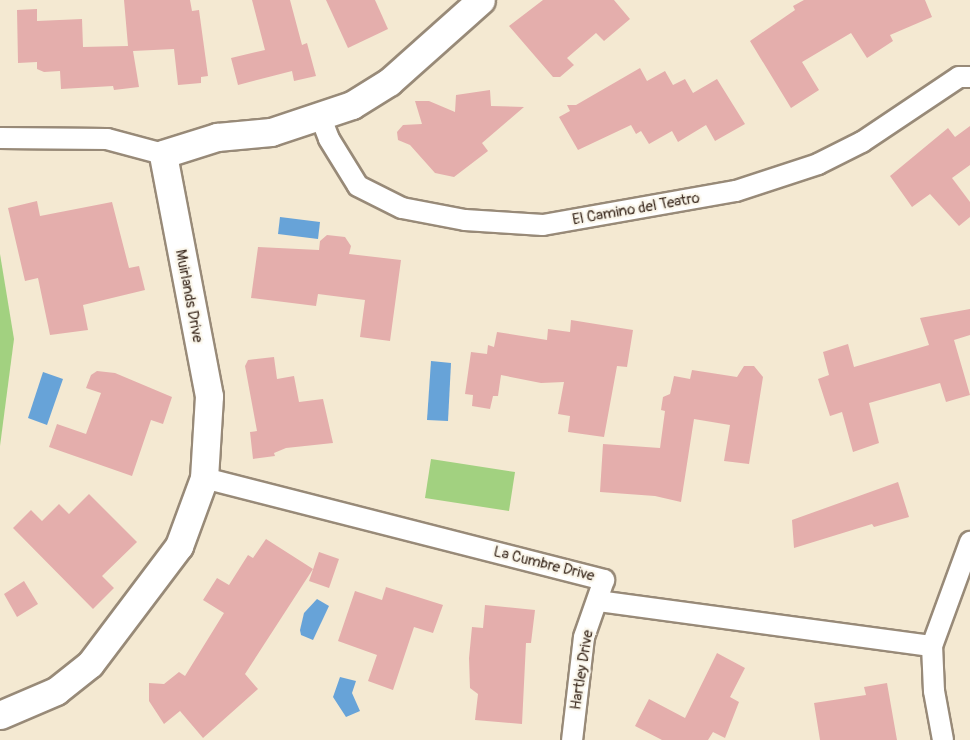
<!DOCTYPE html>
<html>
<head>
<meta charset="utf-8">
<style>
	body { margin:0 }
	#map { position:relative; width:970px; height:740px; overflow:hidden; background:#f4e9d2; font-family:Pangolin,sans-serif }
	div>[style] { position:absolute }
	.green>* { inset:0; background:#a2d180 }
	.water>* { inset:0; background:#67a3d8 }
	.building>* { inset:0; background:#e4aeac }
	.roads { filter:drop-shadow(2px 0 #988a78) drop-shadow(-2px 0 #988a78) drop-shadow(0 2px #988a78) drop-shadow(0 -2px #988a78) }
	.street>* { height:20px; margin:-10px; padding:0 10px; transform-origin:10px; border-radius:10px; background:#fff }
	.secondary>* { height:27px; margin:-13.5px; padding:0 13.5px; transform-origin:13.5px; border-radius:13.5px; background:#fff }
	span { translate:-50% -50%; white-space:nowrap; text-align:center; line-height:1.15; -webkit-text-stroke:4.5px #fbf7ec; paint-order:stroke }
	.street-label { font-size:15px; color:#3b2a1e }
</style>
</head>
<body>
<div id="map">
	<div class="green">
		<i style="clip-path:polygon(0 254px,14px 339px,0 446px)"></i>
		<i style="clip-path:polygon(431px 459px,515px 472px,509px 511px,425px 498px)"></i>
	</div>
	<div class="water">
		<i style="clip-path:polygon(280px 217px,320px 222px,318px 239px,278px 234px)"></i>
		<i style="clip-path:polygon(431px 361px,451px 363px,448px 421px,427px 420px)"></i>
		<i style="clip-path:polygon(43px 372px,63px 379px,47px 425px,28px 418px)"></i>
		<i style="clip-path:polygon(317px 599px,329px 606px,313px 640px,301px 635px,300px 630px,304px 613px)"></i>
		<i style="clip-path:polygon(340px 677px,356px 681px,352px 693px,360px 711px,346px 717px,333px 697px)"></i>
	</div>
	<div class="building">
		<i style="clip-path:polygon(124px 0,190px 0,192px 11px,199px 10px,208px 76px,201px 77px,201px 83px,178px 85px,174px 49px,133px 51px,139px 87px,114px 90px,113px 86px,61px 89px,60px 71px,44px 72px,37px 69px,37px 62px,18px 63px,17px 10px,37px 9px,37px 21px,82px 19px,83px 47px,128px 46px)"></i>
		<i style="clip-path:polygon(252px 0,290px 0,302px 45px,307px 43px,316px 76px,294px 81px,292px 71px,238px 85px,231px 58px,265px 50px)"></i>
		<i style="clip-path:polygon(326px 0,375px 0,388px 29px,348px 48px)"></i>
		<i style="clip-path:polygon(543px 0,614px 0,630px 19px,604px 41px,596px 33px,567px 58px,574px 65px,560px 77px,553px 77px,509px 26px)"></i>
		<i style="clip-path:polygon(804px 0,925px 0,932px 17px,890px 35px,893px 41px,867px 58px,851px 33px,802px 62px,819px 90px,791px 108px,750px 41px,795px 10px,793px 6px)"></i>
		<i style="clip-path:polygon(640px 68px,647px 81px,665px 71px,673px 85px,685px 79px,693px 93px,717px 79px,745px 124px,715px 141px,706px 125px,678px 142px,672px 131px,649px 144px,641px 131px,636px 134px,631px 125px,578px 150px,559px 117px,570px 111px,567px 105px,576px 105px)"></i>
		<i style="clip-path:polygon(490px 90px,491px 106px,524px 107px,482px 143px,488px 151px,454px 177px,435px 173px,410px 145px,398px 140px,397px 132px,403px 125px,422px 124px,415px 101px,429px 101px,455px 112px,456px 95px)"></i>
		<i style="clip-path:polygon(970px 126px,970px 165px,952px 178px,970px 202px,970px 217px,959px 226px,930px 194px,912px 207px,890px 176px,948px 128px,955px 137px)"></i>
		<i style="clip-path:polygon(37px 201px,40px 216px,112px 202px,129px 268px,139px 266px,145px 290px,83px 305px,88px 330px,50px 335px,38px 278px,25px 281px,8px 208px)"></i>
		<i style="clip-path:polygon(327px 235px,345px 237px,351px 246px,349px 254px,401px 260px,390px 341px,360px 337px,365px 300px,318px 294px,316px 306px,251px 298px,258px 247px,319px 250px,320px 241px)"></i>
		<i style="clip-path:polygon(970px 309px,970px 335px,954px 340px,970px 395px,946px 402px,940px 383px,869px 403px,879px 443px,853px 452px,842px 412px,830px 416px,818px 379px,829px 375px,823px 352px,848px 344px,854px 367px,929px 345px,920px 318px)"></i>
		<i style="clip-path:polygon(571px 320px,633px 330px,627px 367px,617px 366px,604px 437px,568px 432px,570px 416px,558px 414px,564px 382px,541px 383px,501px 375px,498px 396px,493px 396px,490px 409px,472px 406px,473px 395px,465px 394px,471px 352px,487px 354px,488px 345px,494px 347px,497px 332px,547px 340px,548px 329px,570px 332px)"></i>
		<i style="clip-path:polygon(274px 357px,277px 379px,294px 376px,299px 402px,323px 399px,333px 443px,286px 448px,274px 453px,275px 456px,253px 459px,250px 432px,257px 431px,245px 366px,248px 360px)"></i>
		<i style="clip-path:polygon(744px 366px,754px 366px,763px 377px,749px 464px,724px 461px,730px 425px,694px 419px,681px 502px,655px 496px,600px 492px,603px 444px,660px 448px,665px 411px,661px 410px,663px 397px,670px 394px,674px 376px,690px 379px,692px 370px,737px 377px)"></i>
		<i style="clip-path:polygon(97px 371px,115px 373px,172px 397px,163px 424px,151px 420px,132px 476px,49px 447px,57px 424px,86px 434px,101px 393px,86px 388px,91px 375px)"></i>
		<i style="clip-path:polygon(898px 482px,909px 517px,874px 527px,872px 524px,794px 548px,792px 520px)"></i>
		<i style="clip-path:polygon(89px 494px,137px 542px,102px 576px,114px 588px,93px 609px,13px 528px,31px 510px,42px 521px,59px 504px,69px 514px)"></i>
		<i style="clip-path:polygon(266px 539px,313px 569px,245px 674px,258px 689px,203px 738px,180px 711px,164px 724px,149px 701px,149px 683px,164px 684px,179px 672px,185px 676px,224px 613px,203px 600px,217px 578px,229px 585px,248px 555px,253px 558px)"></i>
		<i style="clip-path:polygon(319px 552px,339px 559px,329px 588px,309px 581px)"></i>
		<i style="clip-path:polygon(24px 581px,38px 604px,17px 617px,4px 594px)"></i>
		<i style="clip-path:polygon(386px 587px,443px 605px,433px 633px,414px 627px,393px 690px,368px 681px,377px 655px,338px 641px,355px 591px,382px 600px)"></i>
		<i style="clip-path:polygon(485px 605px,535px 610px,531px 643px,526px 643px,522px 724px,475px 720px,478px 694px,470px 688px,469px 658px,472px 627px,483px 628px)"></i>
		<i style="clip-path:polygon(717px 653px,745px 668px,730px 697px,739px 702px,725px 738px,713px 732px,708px 740px,662px 740px,635px 726px,649px 699px,685px 718px)"></i>
		<i style="clip-path:polygon(887px 683px,897px 740px,820px 740px,814px 703px,866px 695px,864px 687px)"></i>
	</div>
	<div class="roads">
		<div class="street">
			<i style="left:321px;top:118px;width:22px;rotate:69deg"></i>
			<i style="left:329px;top:139px;width:55px;rotate:58.3deg"></i>
			<i style="left:358px;top:186px;width:49px;rotate:26.6deg"></i>
			<i style="left:402px;top:208px;width:64px;rotate:10.8deg"></i>
			<i style="left:465px;top:220px;width:78px;rotate:3.7deg"></i>
			<i style="left:543px;top:225px;width:196px;rotate:-10deg"></i>
			<i style="left:736px;top:191px;width:86px;rotate:-18.2deg"></i>
			<i style="left:818px;top:164px;width:49px;rotate:-26.6deg"></i>
			<i style="left:862px;top:142px;width:117px;rotate:-33.8deg"></i>
			<i style="left:959px;top:77px;width:11px"></i>
			<i style="left:0;top:138px;width:107px;rotate:0.5deg"></i>
			<i style="left:107px;top:139px;width:58px;rotate:15deg"></i>
			<i style="left:204px;top:478px;width:413px;rotate:14.3deg"></i>
			<i style="left:604px;top:580px;width:60px;rotate:109.3deg"></i>
			<i style="left:584px;top:637px;width:104px;rotate:96.6deg"></i>
			<i style="left:598px;top:601px;width:337px;rotate:7.7deg"></i>
			<i style="left:943px;top:740px;width:50px;rotate:-100.4deg"></i>
			<i style="left:934px;top:691px;width:45px;rotate:-92.5deg"></i>
			<i style="left:932px;top:646px;width:111px;rotate:-69.9deg"></i>
		</div>
		<div class="secondary">
			<i style="left:0;top:715px;width:61px;rotate:-23.2deg"></i>
			<i style="left:56px;top:691px;width:43px;rotate:-38.5deg"></i>
			<i style="left:90px;top:664px;width:148px;rotate:-53deg"></i>
			<i style="left:179px;top:546px;width:72px;rotate:-69.8deg"></i>
			<i style="left:204px;top:478px;width:82px;rotate:-86.5deg"></i>
			<i style="left:209px;top:396px;width:246px;rotate:-100.8deg"></i>
			<i style="left:163px;top:154px;width:57px;rotate:-17.5deg"></i>
			<i style="left:217px;top:137px;width:54px;rotate:-5.3deg"></i>
			<i style="left:271px;top:132px;width:85px;rotate:-18.4deg"></i>
			<i style="left:352px;top:105px;width:44px;rotate:-31.9deg"></i>
			<i style="left:389px;top:82px;width:123px;rotate:-41.7deg"></i>
		</div>
	</div>
	<div class="street-label">
		<span style="left:636px;top:209px;rotate:-10deg">El Camino del Teatro</span>
		<span style="left:189px;top:296px;rotate:79deg">Muirlands Drive</span>
		<span style="left:544px;top:564px;rotate:14deg">La Cumbre Drive</span>
		<span style="left:582px;top:670px;rotate:-81deg">Hartley Drive</span>
	</div>
</div>
</body>
</html>
